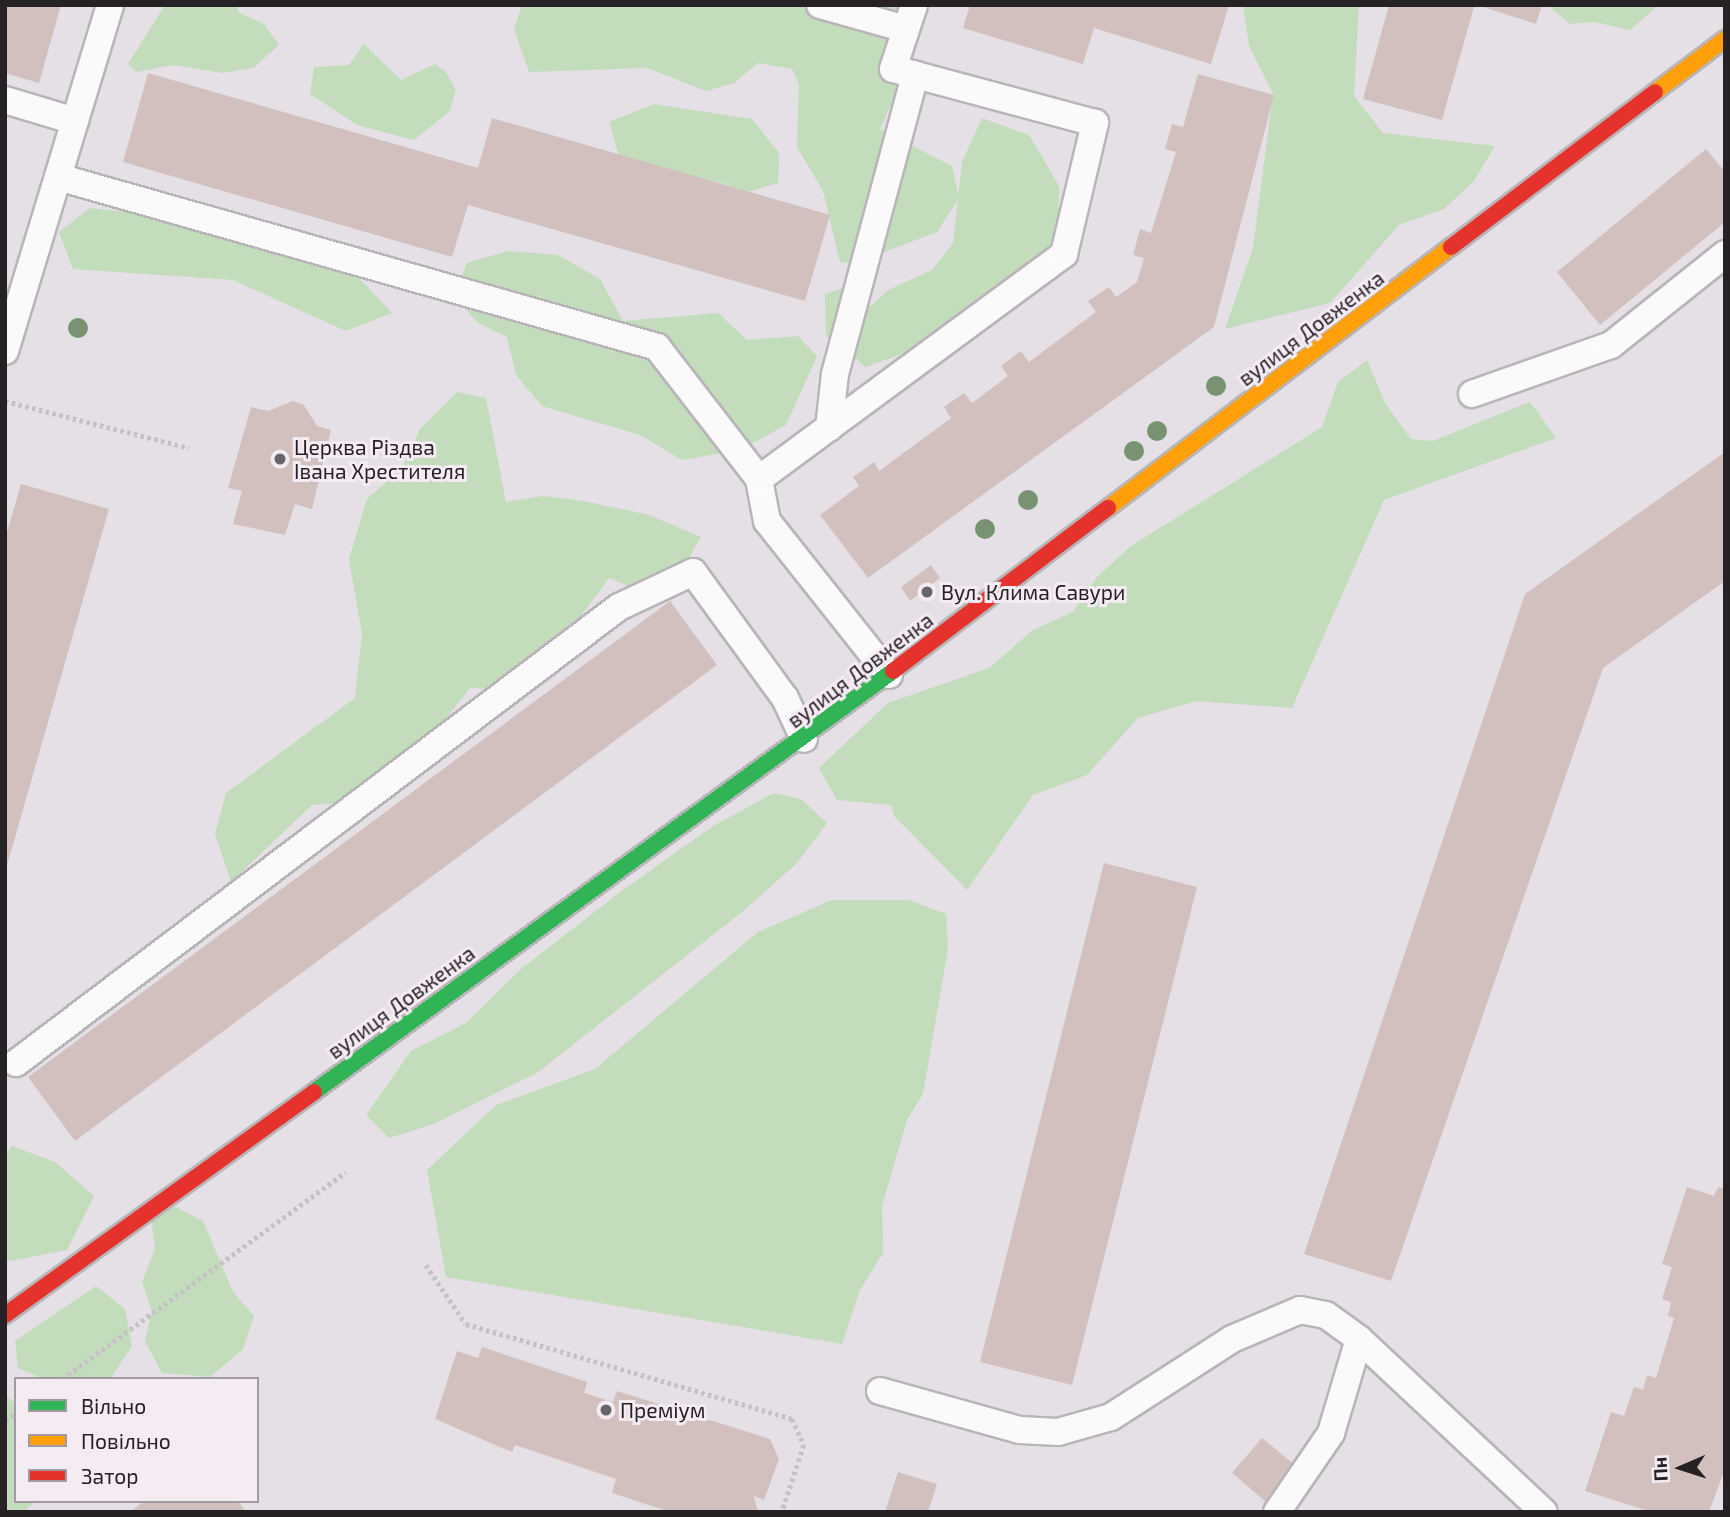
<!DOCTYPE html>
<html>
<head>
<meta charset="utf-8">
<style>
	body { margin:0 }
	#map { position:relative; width:1730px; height:1517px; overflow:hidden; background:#e5e0e5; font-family:"Exo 2",sans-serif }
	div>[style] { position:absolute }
	.green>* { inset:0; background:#c2dcbc }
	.building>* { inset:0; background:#d2c0bf }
	.path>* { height:4.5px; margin-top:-2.25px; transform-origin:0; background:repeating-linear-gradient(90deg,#c4c2c4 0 3.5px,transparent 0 7px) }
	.roads { filter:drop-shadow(2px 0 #b8b5b8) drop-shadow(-2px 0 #b8b5b8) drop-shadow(0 2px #b8b5b8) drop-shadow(0 -2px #b8b5b8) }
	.lane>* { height:26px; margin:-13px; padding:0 13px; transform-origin:13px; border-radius:13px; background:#fbfafb }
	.fast>* { height:16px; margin:-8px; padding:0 8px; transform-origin:8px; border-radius:8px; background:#30b455 }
	.slow>* { height:16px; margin:-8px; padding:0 8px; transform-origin:8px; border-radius:8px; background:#ff9f0a }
	.jam>* { height:16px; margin:-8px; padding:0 8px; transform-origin:8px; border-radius:8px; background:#e5322d }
	.trees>* { width:20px; height:20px; margin:-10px; border-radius:50%; background:#789272 }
	.dots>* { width:19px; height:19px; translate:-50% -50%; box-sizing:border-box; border:4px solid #f4ebf3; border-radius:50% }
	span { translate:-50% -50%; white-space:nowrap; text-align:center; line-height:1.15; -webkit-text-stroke:6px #f4ebf3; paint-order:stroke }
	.street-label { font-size:21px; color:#252124 }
	.poi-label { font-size:21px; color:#252124 }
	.left { translate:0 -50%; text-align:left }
	.frame { position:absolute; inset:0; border:7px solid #252124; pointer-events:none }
	.legend { position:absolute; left:14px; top:1377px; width:245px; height:126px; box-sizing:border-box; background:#f4ebf3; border:2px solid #a19aa0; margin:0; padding:9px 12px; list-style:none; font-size:21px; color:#252124 }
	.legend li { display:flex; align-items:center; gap:14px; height:35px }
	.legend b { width:35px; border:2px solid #a19aa0 }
	.north { position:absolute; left:1646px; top:1433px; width:70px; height:70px; -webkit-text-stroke:5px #f4ebf3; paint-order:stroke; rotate:267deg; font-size:19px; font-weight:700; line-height:28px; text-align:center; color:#252124 }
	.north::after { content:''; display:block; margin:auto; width:24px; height:32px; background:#252124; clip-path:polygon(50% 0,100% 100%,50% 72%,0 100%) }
</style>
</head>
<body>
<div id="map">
	<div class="green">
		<i style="clip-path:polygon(165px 5px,238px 5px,238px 12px,264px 24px,279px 45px,253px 68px,223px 73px,173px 65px,137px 72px,128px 64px)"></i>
		<i style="clip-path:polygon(522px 5px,914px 5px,886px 41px,897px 91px,880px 129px,952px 166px,959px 198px,937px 232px,853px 264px,840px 262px,823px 191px,797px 147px,799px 84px,792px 69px,758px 63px,734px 83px,706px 91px,647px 68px,529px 72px,514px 29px)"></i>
		<i style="clip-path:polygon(1243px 5px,1359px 5px,1354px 96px,1383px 133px,1495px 146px,1474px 181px,1444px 209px,1399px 225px,1330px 303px,1225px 329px,1253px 248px,1273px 93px,1249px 46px)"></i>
		<i style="clip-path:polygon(1547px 5px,1659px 5px,1630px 30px,1594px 22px,1570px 24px)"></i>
		<i style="clip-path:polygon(364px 44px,401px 80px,435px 64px,446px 72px,456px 90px,449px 112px,414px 140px,357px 125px,310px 94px,314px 67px,349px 65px)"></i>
		<i style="clip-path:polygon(654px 104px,752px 119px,779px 153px,778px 183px,748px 192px,719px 182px,654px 178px,621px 163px,609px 122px)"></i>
		<i style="clip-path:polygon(982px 118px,1029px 135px,1059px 186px,1058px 242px,942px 339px,866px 367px,826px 336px,825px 294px,857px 283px,870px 307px,888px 290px,932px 270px,953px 243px,962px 162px)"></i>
		<i style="clip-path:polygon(90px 208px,142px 214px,268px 246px,360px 279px,392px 313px,346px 331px,233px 280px,73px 269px,59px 232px)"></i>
		<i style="clip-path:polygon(508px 251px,558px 255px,600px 279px,623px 321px,718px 313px,747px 340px,798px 336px,817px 356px,786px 425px,740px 450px,682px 460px,640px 435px,542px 406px,516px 375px,507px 337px,478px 323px,454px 296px,467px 263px)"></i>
		<i style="clip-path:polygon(1367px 360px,1385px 403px,1411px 439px,1433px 441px,1530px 402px,1556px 438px,1384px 500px,1292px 708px,1197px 701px,1138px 718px,1087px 775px,1033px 795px,967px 890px,894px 816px,891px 805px,837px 800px,819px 768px,888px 703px,989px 668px,1033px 630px,1073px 612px,1097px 577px,1131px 546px,1322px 427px,1338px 382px)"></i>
		<i style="clip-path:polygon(457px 392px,486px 398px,506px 502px,542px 496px,584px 501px,649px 515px,701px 537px,681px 571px,636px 589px,609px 578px,525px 690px,470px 688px,430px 739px,358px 802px,312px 805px,231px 882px,215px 834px,226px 793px,355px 698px,362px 634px,349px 559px,367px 499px,401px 469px,420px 429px)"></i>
		<i style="clip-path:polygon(774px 793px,801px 799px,827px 823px,797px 863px,742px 912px,537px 1073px,434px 1124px,389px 1138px,366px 1115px,411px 1051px,466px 1023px,521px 969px,619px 893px,713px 826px)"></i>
		<i style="clip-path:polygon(832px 900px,909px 900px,946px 914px,948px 949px,923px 1094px,907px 1120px,882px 1206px,883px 1253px,860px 1290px,842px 1344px,446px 1277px,427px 1170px,496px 1105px,595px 1069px,758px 932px)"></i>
		<i style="clip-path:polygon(12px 1146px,55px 1162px,94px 1196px,67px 1250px,5px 1262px,5px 1155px)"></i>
		<i style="clip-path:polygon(168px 1203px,203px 1221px,233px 1292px,254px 1316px,243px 1349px,210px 1377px,162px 1373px,145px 1341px,152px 1311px,142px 1282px,155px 1249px,151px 1218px)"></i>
		<i style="clip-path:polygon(96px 1286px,125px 1309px,132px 1346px,110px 1379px,43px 1379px,18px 1368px,15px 1341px)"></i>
		<i style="clip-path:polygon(5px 1395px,16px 1404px,16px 1501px,36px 1501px,24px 1512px,5px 1512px)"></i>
	</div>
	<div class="building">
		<i style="clip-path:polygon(5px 5px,61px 5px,39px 83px,5px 73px)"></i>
		<i style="clip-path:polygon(970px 5px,1229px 5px,1211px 64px,1094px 28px,1083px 64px,963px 28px)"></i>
		<i style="clip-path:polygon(1389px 5px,1474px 7px,1442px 120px,1363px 99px)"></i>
		<i style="clip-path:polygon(1477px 5px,1542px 5px,1536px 24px)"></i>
		<i style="clip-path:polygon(148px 73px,478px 168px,492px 118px,830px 215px,805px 301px,468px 205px,452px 257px,123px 162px)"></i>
		<i style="clip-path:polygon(1198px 74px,1274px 95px,1214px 327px,868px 578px,820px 515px,859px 486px,853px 477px,874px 462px,879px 471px,951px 418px,944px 407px,964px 393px,972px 403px,1008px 376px,1001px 366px,1021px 351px,1029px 362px,1096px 312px,1088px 301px,1109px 287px,1116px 297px,1137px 282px,1144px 258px,1133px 255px,1140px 229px,1151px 233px,1176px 152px,1165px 149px,1172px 124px,1183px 127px)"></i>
		<i style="clip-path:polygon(1706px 149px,1725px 172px,1725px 222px,1600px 325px,1557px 272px)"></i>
		<i style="clip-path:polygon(293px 401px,304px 405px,317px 426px,331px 430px,312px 509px,295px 504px,285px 535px,233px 524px,242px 491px,228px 488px,251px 407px,268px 411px)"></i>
		<i style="clip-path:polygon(1725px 452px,1725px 581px,1603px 668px,1391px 1281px,1304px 1254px,1525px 594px)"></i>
		<i style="clip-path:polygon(21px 484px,109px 509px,6px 869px,5px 539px)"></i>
		<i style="clip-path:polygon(931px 565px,940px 578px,910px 601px,901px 587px)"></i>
		<i style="clip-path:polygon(670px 601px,717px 665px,75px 1141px,28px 1077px)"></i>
		<i style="clip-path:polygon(1104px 863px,1197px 887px,1072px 1385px,980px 1362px)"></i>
		<i style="clip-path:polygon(1687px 1187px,1714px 1196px,1718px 1187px,1725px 1189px,1725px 1469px,1709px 1512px,1652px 1512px,1585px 1491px,1611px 1412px,1624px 1416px,1634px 1387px,1643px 1390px,1647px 1375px,1656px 1378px,1674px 1318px,1668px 1316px,1671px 1302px,1662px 1299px,1672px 1267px,1662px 1264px)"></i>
		<i style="clip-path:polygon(482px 1347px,587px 1382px,584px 1393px,613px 1402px,617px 1391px,770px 1439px,779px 1459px,764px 1500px,754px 1496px,758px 1512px,670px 1512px,612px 1493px,616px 1479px,515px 1445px,512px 1452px,435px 1419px,457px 1351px,478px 1358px)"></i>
		<i style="clip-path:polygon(1262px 1438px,1296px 1466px,1266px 1502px,1232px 1473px)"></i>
		<i style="clip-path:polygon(898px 1472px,937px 1484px,928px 1512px,885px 1512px)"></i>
		<i style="clip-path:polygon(144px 1501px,238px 1501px,246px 1512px,130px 1512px)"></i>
	</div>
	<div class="path">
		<i style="left:5px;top:401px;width:190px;rotate:14.3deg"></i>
		<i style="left:426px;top:1265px;width:71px;rotate:55.9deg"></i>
		<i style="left:466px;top:1324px;width:340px;rotate:16.2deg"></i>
		<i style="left:792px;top:1419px;width:29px;rotate:65deg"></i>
		<i style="left:804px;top:1445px;width:71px;rotate:108.2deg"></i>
		<i style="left:62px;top:1379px;width:351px;rotate:-36.1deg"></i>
		<i style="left:5px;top:1421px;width:14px;rotate:-36deg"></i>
	</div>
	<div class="roads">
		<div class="lane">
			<i style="left:820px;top:5px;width:89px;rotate:15.6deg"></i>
			<i style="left:5px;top:100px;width:73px;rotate:16.7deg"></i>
			<i style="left:58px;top:177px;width:623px;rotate:15.84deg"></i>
			<i style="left:657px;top:347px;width:167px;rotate:52.3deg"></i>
			<i style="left:5px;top:351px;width:362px;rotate:-73.1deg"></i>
			<i style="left:1472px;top:394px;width:147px;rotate:-19.4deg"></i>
			<i style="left:1611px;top:345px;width:146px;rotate:-38.6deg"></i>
			<i style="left:829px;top:428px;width:54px;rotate:-83.7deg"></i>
			<i style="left:835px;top:374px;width:310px;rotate:-75deg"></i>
			<i style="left:889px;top:675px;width:196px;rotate:-128.4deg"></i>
			<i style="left:767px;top:521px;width:43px;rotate:-100.8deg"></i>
			<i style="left:759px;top:479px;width:379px;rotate:-36.4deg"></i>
			<i style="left:1064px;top:254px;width:135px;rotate:-76.7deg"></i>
			<i style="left:1095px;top:123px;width:209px;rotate:-165deg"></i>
			<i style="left:893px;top:69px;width:67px;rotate:-71.8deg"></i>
			<i style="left:16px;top:1063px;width:756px;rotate:-37.1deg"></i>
			<i style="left:619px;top:607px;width:82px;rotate:-25.3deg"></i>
			<i style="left:693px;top:572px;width:156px;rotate:53.9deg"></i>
			<i style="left:785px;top:698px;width:45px;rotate:65.1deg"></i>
			<i style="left:880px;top:1391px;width:145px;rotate:15.6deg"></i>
			<i style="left:1020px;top:1430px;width:38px;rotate:3deg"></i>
			<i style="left:1058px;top:1432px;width:55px;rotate:-15.8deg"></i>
			<i style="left:1111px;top:1417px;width:144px;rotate:-32.8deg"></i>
			<i style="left:1232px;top:1339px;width:74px;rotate:-23.1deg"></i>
			<i style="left:1300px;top:1310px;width:26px;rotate:11deg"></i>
			<i style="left:1326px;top:1315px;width:41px;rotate:36deg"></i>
			<i style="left:1359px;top:1339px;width:253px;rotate:43.1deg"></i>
			<i style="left:1277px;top:1512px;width:96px;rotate:-55.6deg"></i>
			<i style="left:1331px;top:1433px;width:98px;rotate:-73.4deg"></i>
		</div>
		<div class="fast">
			<i style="left:314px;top:1092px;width:716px;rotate:-36.02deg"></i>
		</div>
		<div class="slow">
			<i style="left:1655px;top:92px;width:88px;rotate:-37.1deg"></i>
			<i style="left:1108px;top:508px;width:431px;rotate:-37.3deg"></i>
		</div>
		<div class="jam">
			<i style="left:1451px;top:247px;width:256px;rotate:-37.2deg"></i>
			<i style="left:893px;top:671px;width:270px;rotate:-37.2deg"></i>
			<i style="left:5px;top:1315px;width:381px;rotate:-35.8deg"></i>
		</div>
	</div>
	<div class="trees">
		<i style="left:78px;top:328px"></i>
		<i style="left:1216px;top:386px"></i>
		<i style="left:1157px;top:431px"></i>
		<i style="left:1134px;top:451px"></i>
		<i style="left:1028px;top:500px"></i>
		<i style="left:985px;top:529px"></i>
	</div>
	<div class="dots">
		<i style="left:280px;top:459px;background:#686468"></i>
		<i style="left:927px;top:592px;background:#686468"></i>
		<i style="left:606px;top:1410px;background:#686468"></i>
	</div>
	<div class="street-label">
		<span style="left:1311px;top:328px;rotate:-37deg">вулиця Довженка</span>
		<span style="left:860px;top:670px;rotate:-37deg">вулиця Довженка</span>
		<span style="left:401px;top:1002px;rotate:-36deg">вулиця Довженка</span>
	</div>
	<div class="poi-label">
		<span class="left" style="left:294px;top:459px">Церква Різдва<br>Івана Хрестителя</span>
		<span class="left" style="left:941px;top:592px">Вул. Клима Савури</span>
		<span class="left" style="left:620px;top:1410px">Преміум</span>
	</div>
	<div class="frame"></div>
	<ul class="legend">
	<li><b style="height:9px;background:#30b455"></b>Вільно</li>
	<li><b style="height:9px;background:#ff9f0a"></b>Повільно</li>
	<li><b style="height:9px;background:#e5322d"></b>Затор</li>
	</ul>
	<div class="north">Пн</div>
</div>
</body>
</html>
